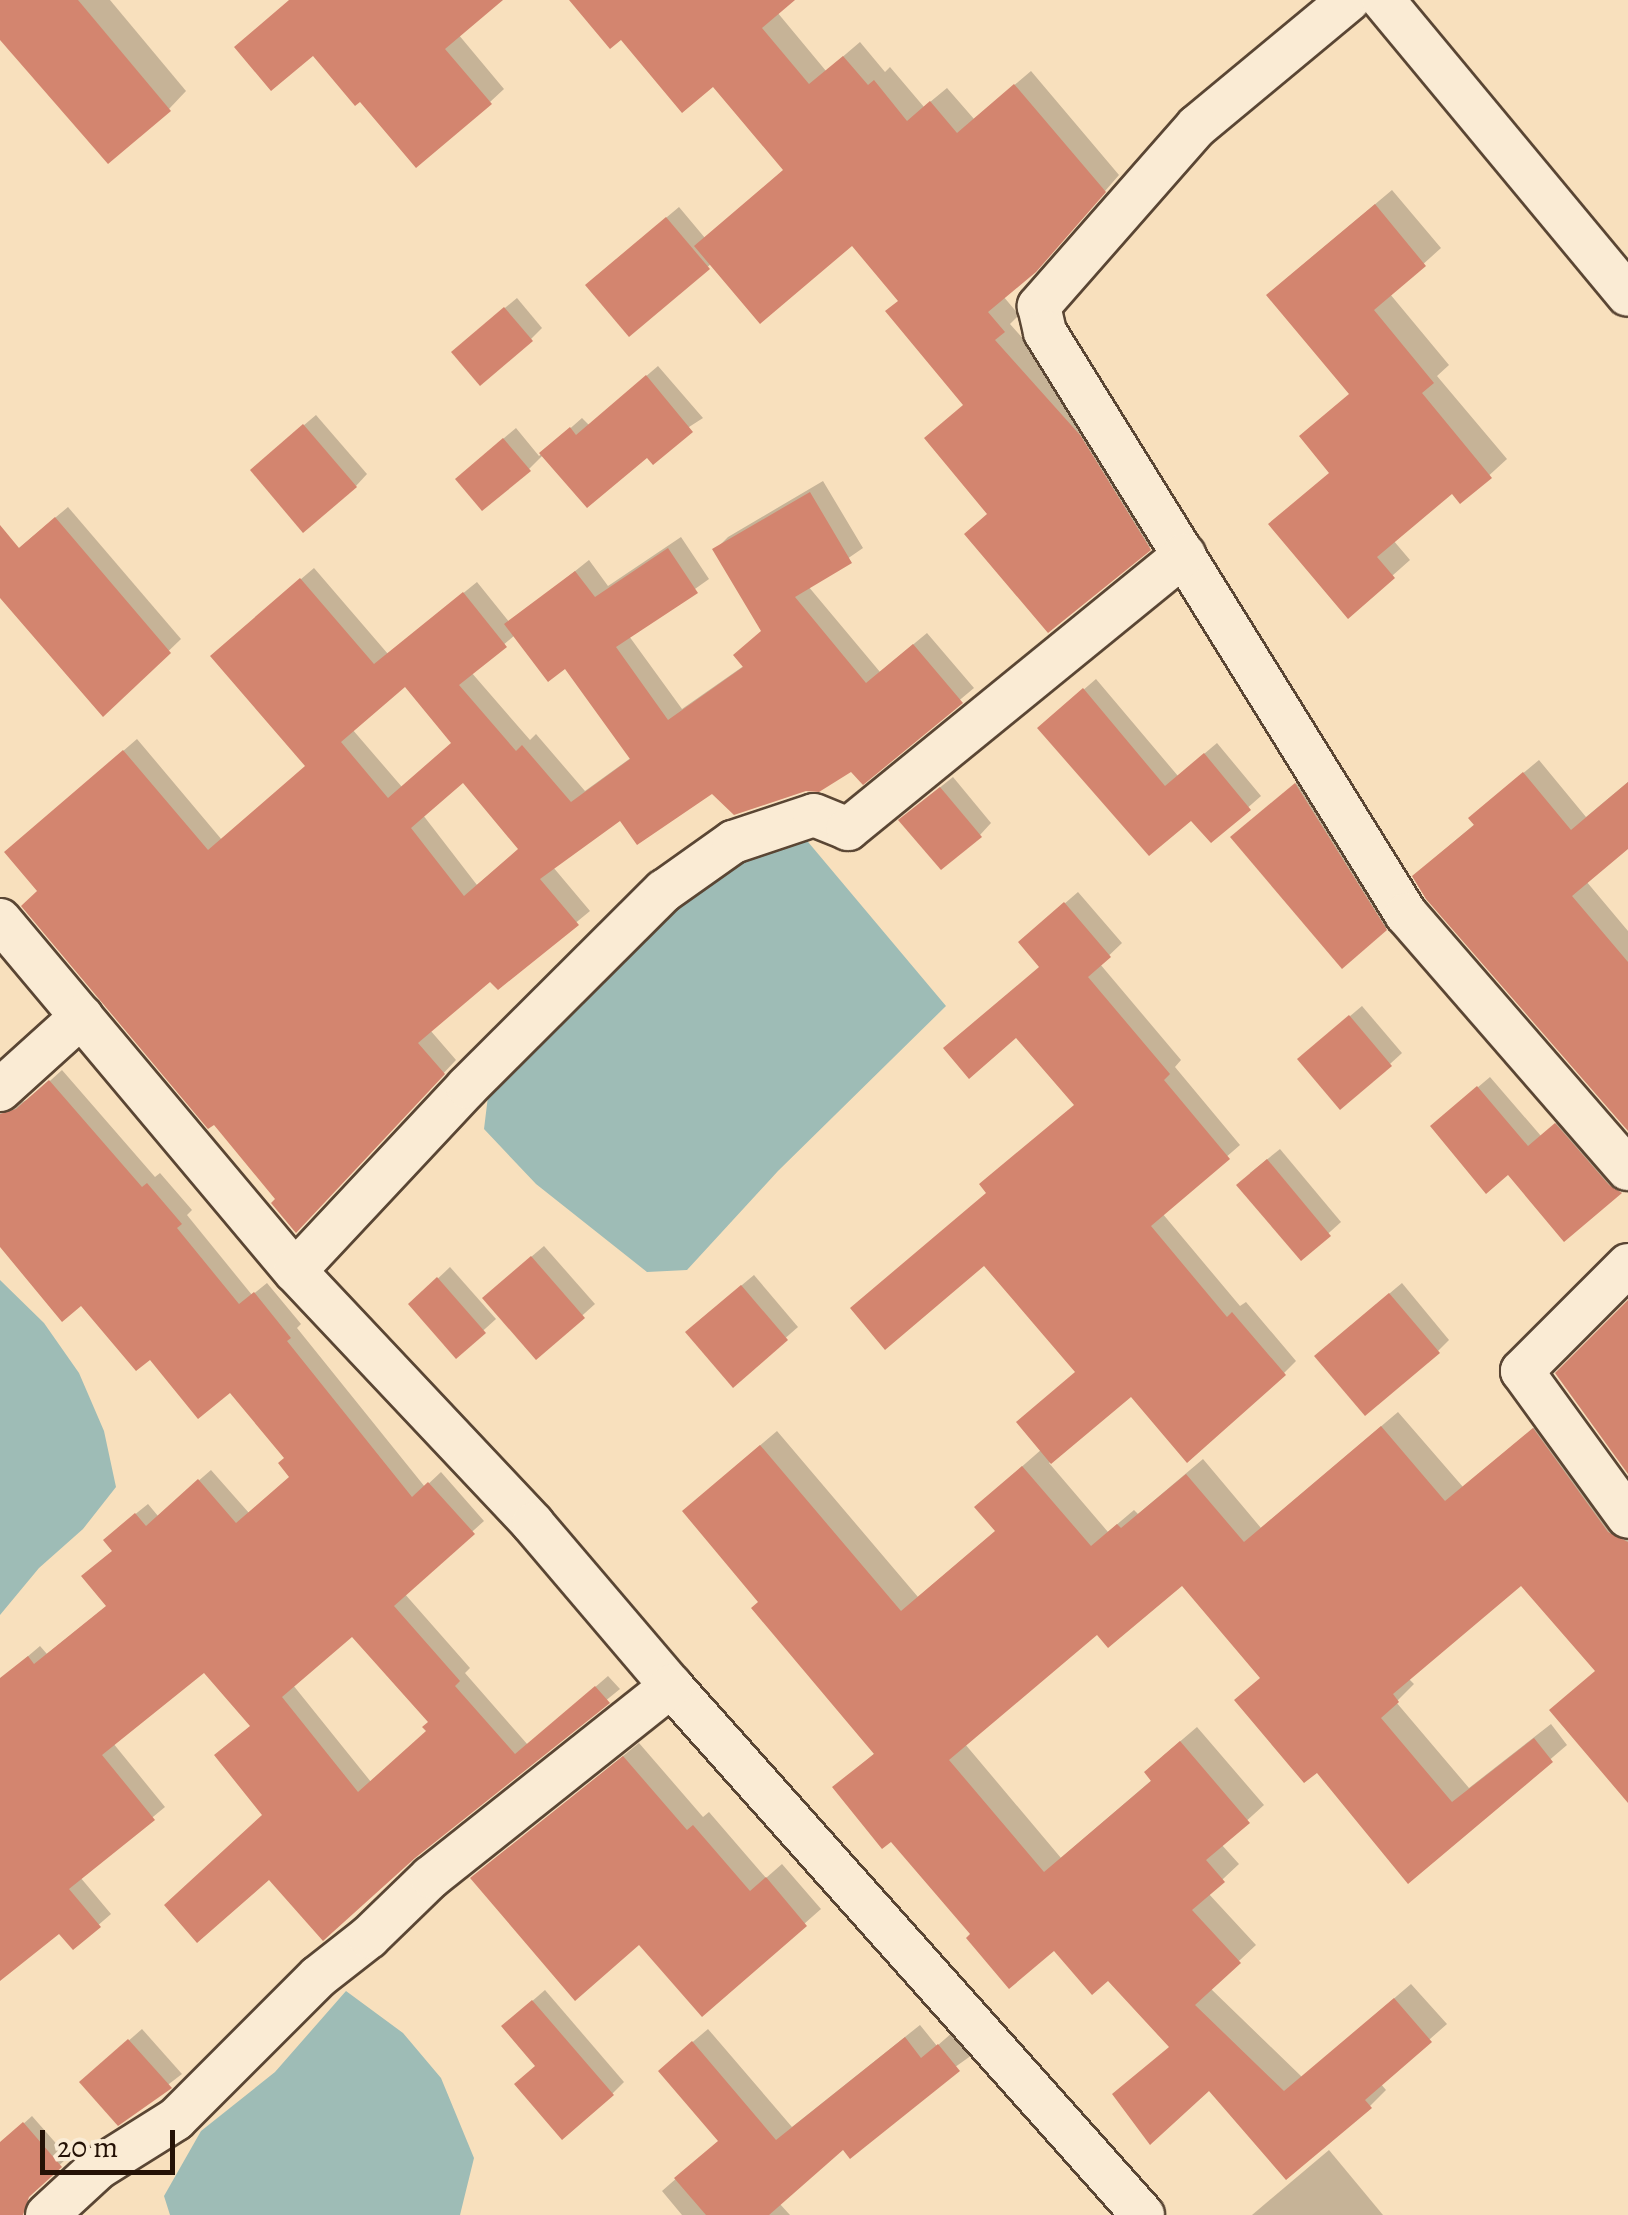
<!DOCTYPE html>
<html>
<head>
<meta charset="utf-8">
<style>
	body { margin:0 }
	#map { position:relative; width:1628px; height:2215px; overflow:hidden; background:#f8e0bd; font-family:Alegreya,serif }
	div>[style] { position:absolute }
	.water>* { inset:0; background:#9ebcb6 }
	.shadow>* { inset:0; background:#0003 }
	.building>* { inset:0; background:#d3856f }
	.roads { filter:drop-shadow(2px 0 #5a4634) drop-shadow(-2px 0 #5a4634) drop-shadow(0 2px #5a4634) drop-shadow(0 -2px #5a4634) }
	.minor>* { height:42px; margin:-21px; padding:0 21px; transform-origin:21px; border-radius:21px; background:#faebd4 }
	span { translate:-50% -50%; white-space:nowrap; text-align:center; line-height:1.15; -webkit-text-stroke:9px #faebd4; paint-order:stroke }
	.scale { position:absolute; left:40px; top:2130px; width:135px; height:45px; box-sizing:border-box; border:5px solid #251206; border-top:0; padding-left:12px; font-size:30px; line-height:35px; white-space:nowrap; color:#251206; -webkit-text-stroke:8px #faebd4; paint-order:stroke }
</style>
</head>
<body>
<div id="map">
	<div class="water">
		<i style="clip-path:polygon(798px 830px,946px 1006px,778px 1171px,687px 1270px,647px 1272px,536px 1184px,484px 1129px,490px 1080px,645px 930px,742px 859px)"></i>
		<i style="clip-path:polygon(0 1280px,44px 1323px,79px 1373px,104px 1431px,116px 1487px,83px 1529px,39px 1568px,0 1615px)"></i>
		<i style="clip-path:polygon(346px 1991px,403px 2033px,441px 2078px,474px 2158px,460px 2215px,170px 2215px,164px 2196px,201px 2131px,275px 2072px)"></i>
	</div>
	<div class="shadow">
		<i style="clip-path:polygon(0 0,110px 0,186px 91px,169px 109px,0 38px)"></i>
		<i style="clip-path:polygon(290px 0,499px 0,458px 34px,504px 89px,490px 102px)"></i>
		<i style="clip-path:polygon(572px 0,791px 0,777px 12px,826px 71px,860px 42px,885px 72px,890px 67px,924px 107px,947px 88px,974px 119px,1031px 71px,1119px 175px,1051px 253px,1003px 296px,1019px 315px,1010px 324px,1095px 420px,1164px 533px,1149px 548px,989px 512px,966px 403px,900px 300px,852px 243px,712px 263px,630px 334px,600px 273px,679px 207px,705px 238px,785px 169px,714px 83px,621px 36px)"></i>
		<i style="clip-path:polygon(1392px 190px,1441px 248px,1390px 294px,1449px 365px,1437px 376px,1507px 459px,1461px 501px,1452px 490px,1393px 540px,1410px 560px,1348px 615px,1331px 471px,1351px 392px,1286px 279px)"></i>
		<i style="clip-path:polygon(517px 298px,542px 328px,531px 339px,466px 340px)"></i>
		<i style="clip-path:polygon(658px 366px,703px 418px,647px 454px,544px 454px,529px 469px,470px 467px,516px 428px,539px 456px,582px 418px,589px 425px)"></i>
		<i style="clip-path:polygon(316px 415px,367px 474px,356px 486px,265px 458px)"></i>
		<i style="clip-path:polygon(evenodd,823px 481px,863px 548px,808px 586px,880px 672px,927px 633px,974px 688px,863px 781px,852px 768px,712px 791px,620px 818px,553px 867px,590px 911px,498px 987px,491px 978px,430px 1030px,456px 1060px,308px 1217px,279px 1199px,40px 890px,20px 840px,137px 739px,222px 840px,307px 766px,226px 643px,314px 568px,388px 654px,477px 582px,510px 623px,589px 560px,608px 586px,681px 537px,709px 579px,629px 636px,682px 709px,745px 665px,764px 630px,715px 550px,728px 537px,823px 481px,515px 635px,566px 666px,632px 757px,585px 791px,536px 734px,530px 740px,471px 672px,515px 635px,823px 481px,406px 683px,454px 742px,402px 787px,352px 729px,406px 683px,823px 481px,463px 780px,521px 848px,477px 885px,423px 815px,463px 780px)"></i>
		<i style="clip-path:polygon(68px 507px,181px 639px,103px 714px,0 594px,0 564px)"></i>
		<i style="clip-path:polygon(1096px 679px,1178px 776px,1217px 743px,1261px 796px,1211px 840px,1191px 818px,1052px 717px)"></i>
		<i style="clip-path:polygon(1539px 760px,1586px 817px,1628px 782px,1628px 846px,1586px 881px,1628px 931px,1628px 1127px,1430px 862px,1476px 823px,1486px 804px)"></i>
		<i style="clip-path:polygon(1308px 773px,1397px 917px,1385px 929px,1245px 826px)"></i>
		<i style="clip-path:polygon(953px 777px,991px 823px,980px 835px,913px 809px)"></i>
		<i style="clip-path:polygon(1078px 892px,1122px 943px,1100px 964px,1181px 1060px,1175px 1067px,1240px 1145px,1162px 1213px,1240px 1306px,1246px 1302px,1296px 1361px,1284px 1373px,1132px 1394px,1049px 1463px,1108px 1532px,1134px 1510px,1138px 1514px,1203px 1459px,1261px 1528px,1398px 1412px,1463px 1487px,1550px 1414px,1628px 1519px,1628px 1799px,1597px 1670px,1522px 1583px,1408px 1678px,1414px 1684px,1396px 1702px,1469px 1788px,1551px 1724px,1567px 1745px,1409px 1880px,1262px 1676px,1182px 1582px,1098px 1631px,965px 1744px,1061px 1858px,1153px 1779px,1163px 1756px,1197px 1727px,1264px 1805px,1221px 1844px,1239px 1864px,1208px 1893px,1256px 1945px,1210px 1988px,1302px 2077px,1411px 1984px,1447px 2024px,1380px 2083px,1386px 2090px,1370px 2106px,1286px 2176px,1108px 1978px,1054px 1948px,973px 1934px,892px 1838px,835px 1787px,876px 1752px,761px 1601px,701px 1496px,777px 1431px,918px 1597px,997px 1530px,994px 1491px,1042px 1449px,1077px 1371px,989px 1192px,1076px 1104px,1034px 930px)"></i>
		<i style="clip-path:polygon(1362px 1006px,1402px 1053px,1390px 1064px,1312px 1048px)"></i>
		<i style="clip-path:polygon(evenodd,62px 1070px,155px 1177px,160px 1173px,192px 1210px,187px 1215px,252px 1295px,267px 1283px,301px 1324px,297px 1328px,425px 1487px,441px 1472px,484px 1521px,404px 1593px,470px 1668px,465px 1673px,528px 1745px,608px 1676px,620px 1689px,414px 1856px,265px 1815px,252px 1725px,204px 1669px,113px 1743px,165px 1807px,80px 1877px,111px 1914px,73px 1947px,60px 1930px,0 1978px,0 1680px,40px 1646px,47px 1654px,108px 1605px,118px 1528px,148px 1504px,158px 1516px,211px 1470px,249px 1513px,291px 1476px,287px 1457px,230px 1390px,150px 1356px,0 1243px,0 1112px,31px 1098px,62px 1070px,352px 1634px,431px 1722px,429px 1730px,371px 1782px,293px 1685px,352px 1634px)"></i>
		<i style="clip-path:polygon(1490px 1077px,1541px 1136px,1568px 1113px,1628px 1183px,1564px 1239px,1508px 1171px,1445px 1115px)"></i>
		<i style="clip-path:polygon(1280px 1149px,1341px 1222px,1301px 1258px,1250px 1173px)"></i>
		<i style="clip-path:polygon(544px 1246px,595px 1304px,536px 1357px,497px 1286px)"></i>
		<i style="clip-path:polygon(450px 1267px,496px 1319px,456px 1355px,411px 1304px)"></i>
		<i style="clip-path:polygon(754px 1275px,798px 1327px,733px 1384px,700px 1320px)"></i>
		<i style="clip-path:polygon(1402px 1283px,1449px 1340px,1438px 1351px,1329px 1344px)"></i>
		<i style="clip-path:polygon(639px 1743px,703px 1817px,709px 1812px,766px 1878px,782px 1864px,821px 1909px,702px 2014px,639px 1941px,473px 1878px)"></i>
		<i style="clip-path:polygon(545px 1990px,624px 2082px,612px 2094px,538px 2065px,516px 2015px)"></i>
		<i style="clip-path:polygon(920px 2025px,937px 2046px,953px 2032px,972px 2055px,843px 2147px,779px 2203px,790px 2215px,682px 2215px,662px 2191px,720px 2140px,675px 2057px,708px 2029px,792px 2127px)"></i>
		<i style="clip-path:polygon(142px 2029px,182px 2074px,118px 2123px,94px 2071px)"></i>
		<i style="clip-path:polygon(32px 2116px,68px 2157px,7px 2215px,0 2215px,0 2145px)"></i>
		<i style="clip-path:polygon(1329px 2150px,1383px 2215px,1252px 2215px)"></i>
	</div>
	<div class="building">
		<i style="clip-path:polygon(0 0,78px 0,171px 111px,108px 164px,0 40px)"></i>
		<i style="clip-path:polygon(289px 0,503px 0,445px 49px,492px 104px,416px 168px,360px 102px,355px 106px,313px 56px,271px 91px,234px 47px)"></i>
		<i style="clip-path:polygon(569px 0,795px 0,762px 28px,809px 84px,843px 56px,868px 85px,874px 80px,907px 121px,930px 101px,957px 133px,1014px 84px,1106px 192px,1036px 272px,988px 312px,1005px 332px,995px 340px,1080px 435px,1151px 550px,1048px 633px,964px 534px,987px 514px,924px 438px,963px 405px,885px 311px,898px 301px,852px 246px,760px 324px,694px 246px,783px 170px,713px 87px,682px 113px,621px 40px,610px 49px)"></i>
		<i style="clip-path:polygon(1375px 204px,1426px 266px,1374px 310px,1434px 383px,1422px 393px,1492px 478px,1460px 504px,1452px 494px,1377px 557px,1395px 578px,1348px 619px,1268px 524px,1329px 473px,1299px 436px,1349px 394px,1266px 295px)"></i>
		<i style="clip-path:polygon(666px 217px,710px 269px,629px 337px,585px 285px)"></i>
		<i style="clip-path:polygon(504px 307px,533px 341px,480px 386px,451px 352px)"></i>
		<i style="clip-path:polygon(646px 375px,693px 432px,653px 465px,647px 458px,587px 508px,539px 453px,570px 427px,576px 435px)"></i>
		<i style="clip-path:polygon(303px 424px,357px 487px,303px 533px,250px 470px)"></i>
		<i style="clip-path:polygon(503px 438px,531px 471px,482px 511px,455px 479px)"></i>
		<i style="clip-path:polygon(evenodd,810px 492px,852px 563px,795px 597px,866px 683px,913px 644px,963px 703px,863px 785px,851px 772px,819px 792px,806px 791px,734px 815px,712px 794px,637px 845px,620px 821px,540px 879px,579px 925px,498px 990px,490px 982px,418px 1043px,445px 1074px,296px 1233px,271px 1203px,275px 1199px,214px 1125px,208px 1129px,21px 906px,37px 891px,4px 852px,123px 750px,208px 850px,305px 766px,210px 656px,300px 578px,374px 664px,463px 592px,507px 647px,459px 685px,516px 751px,522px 745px,571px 802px,630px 759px,565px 669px,548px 682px,504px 624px,575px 571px,595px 597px,668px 548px,698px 593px,616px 647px,668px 720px,743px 667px,733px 655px,761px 631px,712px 549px,810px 492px,405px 687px,451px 743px,388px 798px,341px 742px,405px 687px,810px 492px,463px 783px,518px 849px,464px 896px,411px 828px,463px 783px)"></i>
		<i style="clip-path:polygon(55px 517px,171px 653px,103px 717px,0 598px,0 525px,19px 548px)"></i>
		<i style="clip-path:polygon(1083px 688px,1165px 786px,1204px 753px,1251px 810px,1211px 843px,1191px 821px,1149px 856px,1037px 728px)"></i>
		<i style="clip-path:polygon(1523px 772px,1571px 830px,1628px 782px,1628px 849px,1572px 896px,1628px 962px,1628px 1131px,1426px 899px,1412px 876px,1474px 825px,1468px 818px)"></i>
		<i style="clip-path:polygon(1295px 783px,1387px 930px,1342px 969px,1230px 837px)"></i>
		<i style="clip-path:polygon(940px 787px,982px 837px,941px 870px,898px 820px)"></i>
		<i style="clip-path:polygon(1064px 902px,1111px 957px,1088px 977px,1170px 1074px,1164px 1080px,1230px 1159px,1151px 1226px,1227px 1317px,1232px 1312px,1286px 1375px,1187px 1463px,1131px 1397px,1051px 1464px,1016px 1422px,1075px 1372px,984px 1266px,885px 1350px,850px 1308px,986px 1193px,979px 1184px,1074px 1105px,1016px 1038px,969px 1079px,943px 1048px,1039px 967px,1018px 942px)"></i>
		<i style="clip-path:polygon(1349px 1015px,1392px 1066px,1340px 1110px,1297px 1059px)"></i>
		<i style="clip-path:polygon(evenodd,49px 1080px,142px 1187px,147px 1183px,182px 1224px,177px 1228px,239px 1304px,254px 1292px,291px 1338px,287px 1341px,412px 1497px,428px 1482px,475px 1534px,394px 1606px,460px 1681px,455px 1686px,515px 1754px,595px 1686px,610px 1703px,415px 1858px,323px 1941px,269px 1880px,197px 1943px,164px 1905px,262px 1815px,214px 1755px,250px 1726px,204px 1673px,102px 1755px,155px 1820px,69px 1889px,101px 1927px,73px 1950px,59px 1934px,0 1981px,0 1678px,28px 1656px,34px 1664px,106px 1606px,81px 1576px,112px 1551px,103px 1540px,135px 1513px,146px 1526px,198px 1479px,236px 1523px,289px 1477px,278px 1463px,284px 1458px,230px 1393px,198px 1419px,150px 1360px,136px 1371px,81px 1306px,62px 1322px,0 1247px,0 1114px,16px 1109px,49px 1080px,352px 1637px,428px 1722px,422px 1727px,426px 1731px,358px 1792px,282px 1697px,352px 1637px)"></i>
		<i style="clip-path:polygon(1477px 1086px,1528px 1146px,1555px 1123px,1609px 1185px,1622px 1193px,1564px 1242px,1508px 1175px,1486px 1194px,1430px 1126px)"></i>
		<i style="clip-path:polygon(1267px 1159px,1331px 1236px,1301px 1261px,1236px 1185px)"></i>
		<i style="clip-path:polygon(531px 1256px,585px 1318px,536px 1360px,482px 1298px)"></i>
		<i style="clip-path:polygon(437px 1277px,486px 1333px,456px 1359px,408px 1304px)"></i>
		<i style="clip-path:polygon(741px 1285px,788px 1340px,733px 1388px,685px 1332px)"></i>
		<i style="clip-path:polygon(1389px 1293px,1440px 1353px,1365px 1416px,1314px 1356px)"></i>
		<i style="clip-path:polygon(1628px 1300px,1628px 1474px,1555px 1373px)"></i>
		<i style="clip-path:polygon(1381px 1426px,1445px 1501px,1533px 1428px,1608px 1532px,1628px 1542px,1628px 1803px,1549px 1710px,1595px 1671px,1521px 1586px,1393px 1694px,1399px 1702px,1381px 1718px,1452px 1802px,1534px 1738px,1553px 1762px,1408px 1884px,1317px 1773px,1304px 1783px,1234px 1700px,1260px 1678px,1182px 1586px,1108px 1648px,1097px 1635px,949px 1760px,1044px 1872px,1151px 1781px,1144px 1772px,1180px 1741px,1250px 1823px,1206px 1860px,1225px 1882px,1192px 1910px,1241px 1963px,1195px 2005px,1284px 2091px,1394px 1998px,1432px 2042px,1365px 2100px,1372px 2108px,1286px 2180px,1209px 2091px,1150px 2145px,1112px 2094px,1169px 2047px,1108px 1981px,1092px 1995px,1054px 1951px,1009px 1989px,966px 1938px,970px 1934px,891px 1842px,882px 1849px,832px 1787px,874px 1754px,751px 1608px,758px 1602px,682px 1511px,760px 1445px,901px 1611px,995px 1531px,974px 1507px,1022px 1466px,1091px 1546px,1117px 1524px,1121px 1528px,1186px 1474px,1244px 1542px)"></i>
		<i style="clip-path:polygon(623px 1756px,687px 1830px,693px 1825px,750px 1891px,766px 1877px,807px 1926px,702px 2017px,639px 1945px,575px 2001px,470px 1878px)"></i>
		<i style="clip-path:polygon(532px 2000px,614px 2095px,562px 2140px,514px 2084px,535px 2066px,501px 2026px)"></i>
		<i style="clip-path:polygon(905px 2037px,921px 2058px,938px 2044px,960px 2071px,850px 2159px,843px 2150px,769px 2215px,706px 2215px,674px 2178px,718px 2141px,658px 2071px,692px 2041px,776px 2140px)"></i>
		<i style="clip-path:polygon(128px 2039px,172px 2088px,118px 2126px,79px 2082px)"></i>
		<i style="clip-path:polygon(23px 2122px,62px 2167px,29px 2197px,23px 2215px,0 2215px,0 2142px)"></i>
	</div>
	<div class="roads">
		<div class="minor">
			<i style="left:1349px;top:0;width:197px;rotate:140.3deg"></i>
			<i style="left:1197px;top:126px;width:240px;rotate:131.3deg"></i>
			<i style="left:1039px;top:306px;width:27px;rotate:77deg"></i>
			<i style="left:1045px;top:332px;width:685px;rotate:58.19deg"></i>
			<i style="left:1406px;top:914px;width:338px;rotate:49deg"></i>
			<i style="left:1383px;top:0;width:383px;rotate:50.3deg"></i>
			<i style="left:0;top:920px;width:459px;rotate:50deg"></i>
			<i style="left:295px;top:1271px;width:347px;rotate:46.7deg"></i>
			<i style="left:533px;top:1524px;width:213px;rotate:49.6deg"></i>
			<i style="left:671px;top:1686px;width:709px;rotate:48.26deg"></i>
			<i style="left:0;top:1090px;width:110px;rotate:-42.1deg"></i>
			<i style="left:1628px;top:1265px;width:150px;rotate:135deg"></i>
			<i style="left:1522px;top:1371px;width:180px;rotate:54deg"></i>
			<i style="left:295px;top:1271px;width:252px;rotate:-46.9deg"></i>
			<i style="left:467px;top:1087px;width:278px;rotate:-44.9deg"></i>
			<i style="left:664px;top:891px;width:85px;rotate:-35.4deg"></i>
			<i style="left:733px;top:842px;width:85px;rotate:-18.4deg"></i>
			<i style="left:814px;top:815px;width:37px;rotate:22deg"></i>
			<i style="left:848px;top:829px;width:434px;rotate:-39.2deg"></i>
			<i style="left:47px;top:2215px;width:69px;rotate:-42.7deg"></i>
			<i style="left:98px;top:2168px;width:92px;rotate:-32.1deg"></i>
			<i style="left:176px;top:2119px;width:201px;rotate:-45deg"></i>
			<i style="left:318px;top:1977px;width:65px;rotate:-38.1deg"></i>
			<i style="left:369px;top:1937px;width:86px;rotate:-44.1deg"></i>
			<i style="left:431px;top:1877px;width:307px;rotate:-38.5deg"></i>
		</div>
	</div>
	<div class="scale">20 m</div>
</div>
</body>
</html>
